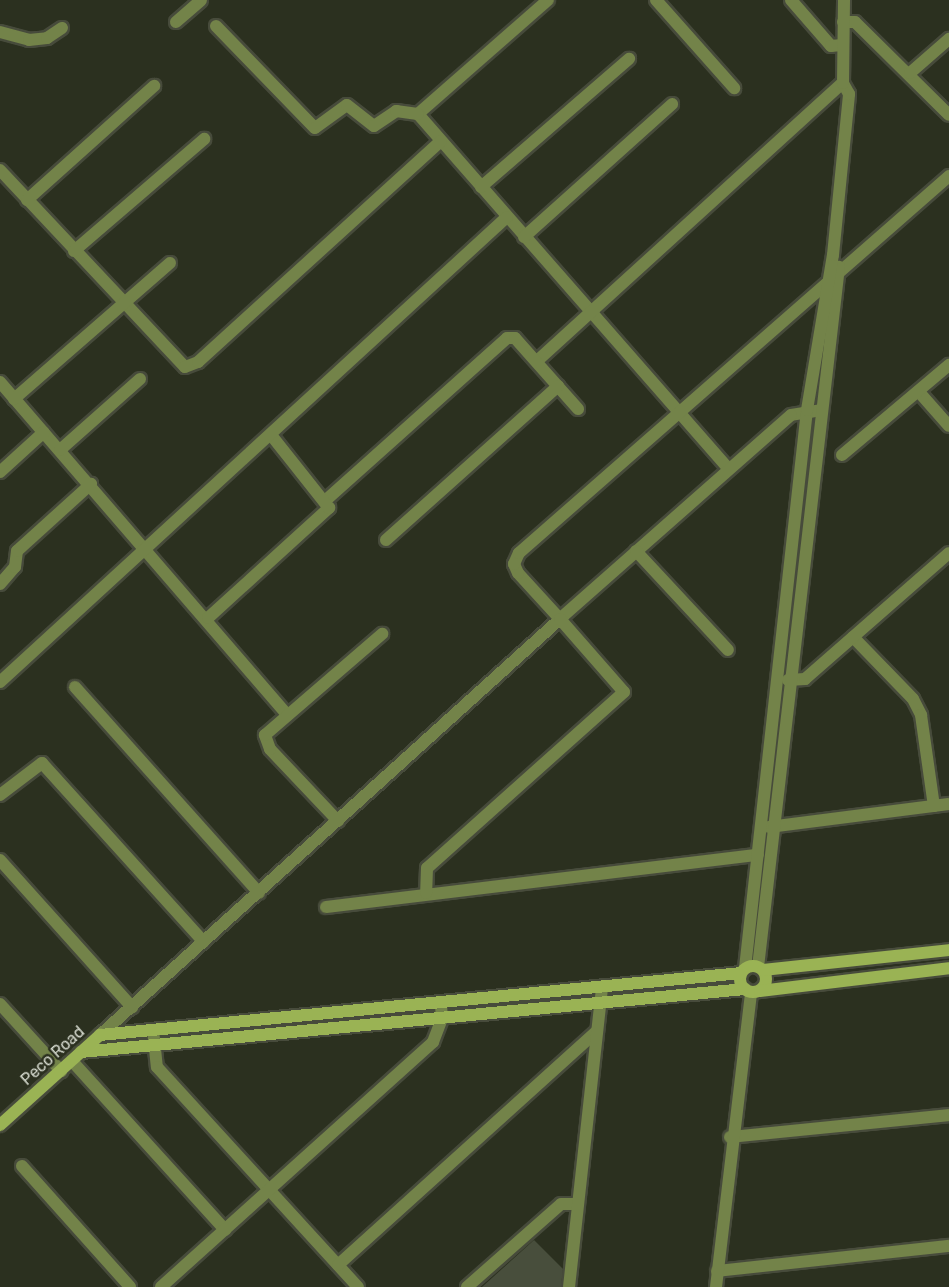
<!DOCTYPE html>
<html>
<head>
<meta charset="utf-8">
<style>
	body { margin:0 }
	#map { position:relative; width:949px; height:1287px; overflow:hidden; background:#2b301f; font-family:Rubik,sans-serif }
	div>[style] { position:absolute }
	.building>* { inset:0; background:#484e3c }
	.roads { filter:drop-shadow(2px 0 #474b3b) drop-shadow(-2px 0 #474b3b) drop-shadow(0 2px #474b3b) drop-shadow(0 -2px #474b3b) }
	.street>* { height:12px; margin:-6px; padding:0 6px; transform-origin:6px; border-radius:6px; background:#738349 }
	.secondary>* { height:12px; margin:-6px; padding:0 6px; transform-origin:6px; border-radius:6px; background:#9ab354 }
	.secondary>.ring { margin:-6px; padding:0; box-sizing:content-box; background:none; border:12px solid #9ab354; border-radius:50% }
	span { translate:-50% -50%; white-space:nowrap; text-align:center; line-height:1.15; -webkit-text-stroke:5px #2b301f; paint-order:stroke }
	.street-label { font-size:16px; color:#d7dbd0 }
</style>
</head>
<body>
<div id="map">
	<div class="building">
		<i style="clip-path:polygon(534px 1240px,563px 1269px,561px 1287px,482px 1287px)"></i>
	</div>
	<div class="roads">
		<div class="street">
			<i style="left:548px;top:0;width:173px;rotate:138.8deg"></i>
			<i style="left:418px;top:114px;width:471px;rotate:48.8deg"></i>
			<i style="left:656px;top:0;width:118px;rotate:48.4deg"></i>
			<i style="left:791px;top:0;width:61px;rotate:49deg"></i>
			<i style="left:831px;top:46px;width:11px;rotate:-5deg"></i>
			<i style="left:176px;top:22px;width:33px;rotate:-41deg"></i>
			<i style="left:843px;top:22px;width:12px"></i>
			<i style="left:855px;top:22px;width:132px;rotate:44.7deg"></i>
			<i style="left:216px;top:26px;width:142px;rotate:45.9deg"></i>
			<i style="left:315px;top:128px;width:39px;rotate:-36deg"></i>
			<i style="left:347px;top:105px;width:34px;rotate:38deg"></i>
			<i style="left:374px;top:126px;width:27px;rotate:-34deg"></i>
			<i style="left:396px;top:111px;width:22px;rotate:8deg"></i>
			<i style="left:0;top:32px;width:30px;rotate:15deg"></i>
			<i style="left:29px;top:40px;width:18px;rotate:-6deg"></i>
			<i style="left:47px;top:38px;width:18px;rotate:-34deg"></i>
			<i style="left:910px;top:73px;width:52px;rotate:-41.1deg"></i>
			<i style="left:0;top:170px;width:270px;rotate:46.8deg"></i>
			<i style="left:185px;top:367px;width:14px;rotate:-21deg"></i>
			<i style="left:198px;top:362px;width:328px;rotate:-42.3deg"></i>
			<i style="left:481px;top:187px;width:196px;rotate:-40.9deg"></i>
			<i style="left:27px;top:200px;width:171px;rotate:-41.9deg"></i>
			<i style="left:524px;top:237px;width:199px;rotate:-41.9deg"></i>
			<i style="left:74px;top:251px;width:172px;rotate:-40.7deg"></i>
			<i style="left:537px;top:361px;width:413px;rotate:-42.3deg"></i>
			<i style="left:0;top:382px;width:439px;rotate:49.2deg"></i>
			<i style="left:919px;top:392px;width:45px;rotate:48.6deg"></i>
			<i style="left:14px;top:399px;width:207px;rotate:-41.1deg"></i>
			<i style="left:822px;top:410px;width:31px;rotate:171deg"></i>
			<i style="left:791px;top:415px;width:308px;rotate:138.6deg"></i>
			<i style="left:560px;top:619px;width:62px;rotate:-132.4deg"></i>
			<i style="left:518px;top:573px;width:10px;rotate:-114deg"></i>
			<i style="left:514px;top:564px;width:12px;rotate:-66deg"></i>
			<i style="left:519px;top:553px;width:572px;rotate:-41.24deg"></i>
			<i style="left:60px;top:450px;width:107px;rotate:-41.6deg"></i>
			<i style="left:842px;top:455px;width:140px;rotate:-40.1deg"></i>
			<i style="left:0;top:472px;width:59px;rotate:-42.3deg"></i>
			<i style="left:326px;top:500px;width:243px;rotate:-41.8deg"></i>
			<i style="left:507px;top:338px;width:8px"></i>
			<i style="left:515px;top:338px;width:95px;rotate:48.4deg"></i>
			<i style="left:386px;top:540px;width:231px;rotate:-41.8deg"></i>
			<i style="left:636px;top:551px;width:135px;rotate:47.1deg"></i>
			<i style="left:0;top:584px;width:23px;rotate:-49deg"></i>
			<i style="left:15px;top:567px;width:16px;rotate:-83deg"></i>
			<i style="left:17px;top:551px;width:100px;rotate:-42.2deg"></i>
			<i style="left:208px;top:618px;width:164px;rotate:-42.3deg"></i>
			<i style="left:329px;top:508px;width:92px;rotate:-128.4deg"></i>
			<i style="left:853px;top:637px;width:86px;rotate:45.9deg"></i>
			<i style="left:913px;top:699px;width:18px;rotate:63deg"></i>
			<i style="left:921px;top:715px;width:92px;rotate:81.9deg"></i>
			<i style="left:788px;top:680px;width:17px;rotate:-3deg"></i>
			<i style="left:805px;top:679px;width:191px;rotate:-41.2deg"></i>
			<i style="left:0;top:682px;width:688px;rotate:-42.53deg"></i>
			<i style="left:75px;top:687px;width:276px;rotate:48.2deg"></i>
			<i style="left:0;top:795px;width:53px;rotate:-37.3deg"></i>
			<i style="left:42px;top:763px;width:241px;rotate:47.9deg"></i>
			<i style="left:338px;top:821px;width:99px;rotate:-133.4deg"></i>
			<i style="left:270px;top:749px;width:15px;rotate:-110deg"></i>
			<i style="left:265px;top:735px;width:155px;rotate:-40.8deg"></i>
			<i style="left:769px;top:827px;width:181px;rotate:-7.3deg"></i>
			<i style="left:0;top:860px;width:198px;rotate:48.1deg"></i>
			<i style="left:326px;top:907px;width:435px;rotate:-6.9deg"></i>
			<i style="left:758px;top:967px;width:705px;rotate:-83.4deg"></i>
			<i style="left:745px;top:968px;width:561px;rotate:-83.66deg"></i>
			<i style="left:807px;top:410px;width:157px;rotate:-80.5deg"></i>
			<i style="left:833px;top:255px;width:162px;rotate:-84.3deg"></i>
			<i style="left:849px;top:94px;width:13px;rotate:-119deg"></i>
			<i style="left:843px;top:83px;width:83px;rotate:-89.3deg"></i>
			<i style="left:0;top:1004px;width:91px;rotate:47.7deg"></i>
			<i style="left:153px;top:1030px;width:37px;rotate:84deg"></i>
			<i style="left:157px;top:1067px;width:298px;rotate:47.6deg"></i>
			<i style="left:100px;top:1035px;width:620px;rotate:-42.12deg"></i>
			<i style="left:560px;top:619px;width:97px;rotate:48.8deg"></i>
			<i style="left:624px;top:692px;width:264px;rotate:138.2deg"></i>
			<i style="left:427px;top:868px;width:25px;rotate:92deg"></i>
			<i style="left:72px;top:1061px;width:228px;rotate:47.8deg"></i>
			<i style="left:730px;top:1137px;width:220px;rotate:-5.7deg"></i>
			<i style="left:22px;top:1166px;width:162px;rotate:48.2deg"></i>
			<i style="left:338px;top:1265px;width:348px;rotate:-42.1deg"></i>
			<i style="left:717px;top:1271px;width:233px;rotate:-6.2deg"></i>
			<i style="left:161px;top:1287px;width:366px;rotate:-42deg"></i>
			<i style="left:433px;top:1042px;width:25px;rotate:-69deg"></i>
			<i style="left:442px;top:1019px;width:16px;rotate:-94deg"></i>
			<i style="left:467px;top:1287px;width:125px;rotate:-41.4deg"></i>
			<i style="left:561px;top:1204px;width:15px"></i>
			<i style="left:569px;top:1287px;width:302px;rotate:-83.7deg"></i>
			<i style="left:716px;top:1287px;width:297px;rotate:-83.2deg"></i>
		</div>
		<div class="secondary">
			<i class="ring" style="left:740px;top:966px;width:14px;height:14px"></i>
			<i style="left:763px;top:970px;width:187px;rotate:-6.1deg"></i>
			<i style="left:760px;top:991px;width:190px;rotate:-6.9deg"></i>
			<i style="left:81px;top:1052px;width:667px;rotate:-5.42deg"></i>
			<i style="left:0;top:1125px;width:135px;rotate:-42deg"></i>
			<i style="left:100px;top:1035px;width:644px;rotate:-5.52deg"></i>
		</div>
	</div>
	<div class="street-label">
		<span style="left:53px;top:1056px;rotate:-42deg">Peco Road</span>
	</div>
</div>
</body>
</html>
